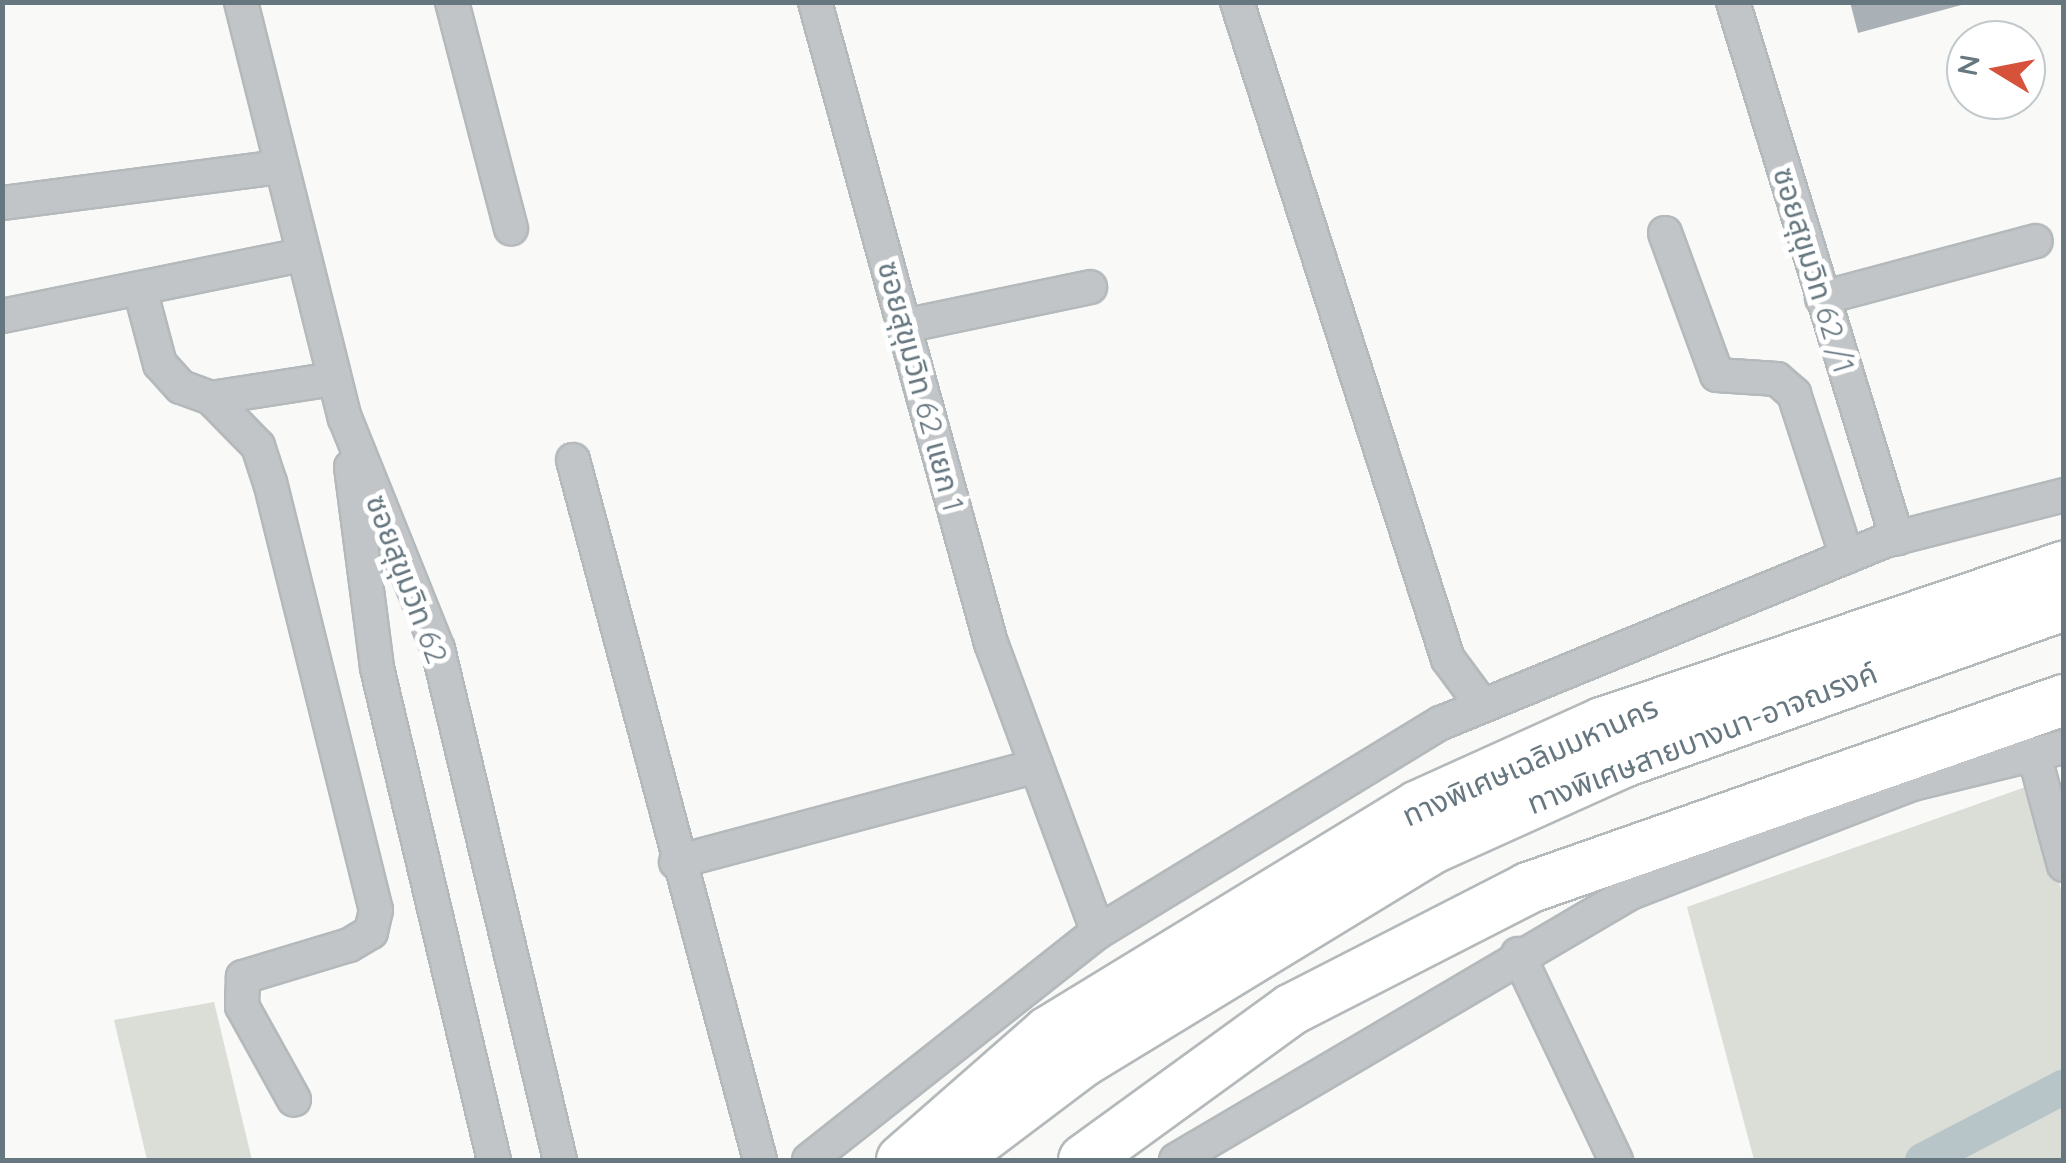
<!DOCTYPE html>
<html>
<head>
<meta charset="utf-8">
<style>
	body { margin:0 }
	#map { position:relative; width:2066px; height:1163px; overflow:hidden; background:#f9f9f8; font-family:Quicksand,"Noto Sans Thai",sans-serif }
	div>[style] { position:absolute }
	.green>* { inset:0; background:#daded7 }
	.canal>* { height:35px; margin:-17.5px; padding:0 17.5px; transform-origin:17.5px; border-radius:17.5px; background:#b8c5c8 }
	.building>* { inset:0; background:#a9b1b6 }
	.roads { filter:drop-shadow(2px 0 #b4b9bb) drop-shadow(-2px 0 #b4b9bb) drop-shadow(0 2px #b4b9bb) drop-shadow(0 -2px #b4b9bb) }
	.minor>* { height:32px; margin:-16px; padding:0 16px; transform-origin:16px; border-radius:16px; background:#c1c5c8 }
	.highway>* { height:50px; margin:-25px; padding:0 25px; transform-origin:25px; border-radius:25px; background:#fff }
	span { translate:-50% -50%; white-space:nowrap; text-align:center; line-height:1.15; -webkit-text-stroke:10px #fff; paint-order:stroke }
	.street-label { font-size:30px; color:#667780 }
	.frame { position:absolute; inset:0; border:5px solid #667780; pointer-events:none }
	.north { position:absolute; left:1946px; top:20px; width:100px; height:100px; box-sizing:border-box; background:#fff; border:2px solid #c2c9cc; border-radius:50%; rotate:280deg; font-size:28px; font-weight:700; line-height:40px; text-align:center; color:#667780 }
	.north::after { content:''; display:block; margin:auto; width:35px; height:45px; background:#d6523b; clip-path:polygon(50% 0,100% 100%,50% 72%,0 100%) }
</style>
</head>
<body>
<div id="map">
	<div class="green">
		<i style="clip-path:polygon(2034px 784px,2063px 898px,2063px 1160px,1754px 1160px,1687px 907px)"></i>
		<i style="clip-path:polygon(214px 1002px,252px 1160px,147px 1160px,114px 1020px)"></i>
	</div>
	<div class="canal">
		<i style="left:1922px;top:1160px;width:160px;rotate:-27.5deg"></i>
	</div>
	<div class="building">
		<i style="clip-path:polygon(1850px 2px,1965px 2px,1965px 4px,1858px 33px)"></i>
	</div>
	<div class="roads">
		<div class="minor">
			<i style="left:241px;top:2px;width:429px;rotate:76deg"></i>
			<i style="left:345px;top:418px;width:249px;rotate:68.1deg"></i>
			<i style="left:438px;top:649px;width:525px;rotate:76.57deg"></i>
			<i style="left:452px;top:2px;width:234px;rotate:75.4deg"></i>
			<i style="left:815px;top:2px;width:665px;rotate:74.65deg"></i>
			<i style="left:991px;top:643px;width:308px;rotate:69.7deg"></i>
			<i style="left:1237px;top:2px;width:690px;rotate:72.2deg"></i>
			<i style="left:1448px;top:659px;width:57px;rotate:53.5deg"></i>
			<i style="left:1733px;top:2px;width:561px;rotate:72.99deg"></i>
			<i style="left:2px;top:203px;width:280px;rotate:-7.4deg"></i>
			<i style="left:1665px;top:233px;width:151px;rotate:69.9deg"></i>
			<i style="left:1717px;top:375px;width:60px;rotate:3.8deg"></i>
			<i style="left:1777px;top:379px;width:23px;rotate:41deg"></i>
			<i style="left:1794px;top:394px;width:171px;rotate:72deg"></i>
			<i style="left:140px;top:289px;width:78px;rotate:75.1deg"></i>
			<i style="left:160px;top:364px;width:31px;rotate:48deg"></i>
			<i style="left:181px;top:387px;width:32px;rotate:20deg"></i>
			<i style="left:211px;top:398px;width:124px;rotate:-8.8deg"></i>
			<i style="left:1822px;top:298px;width:221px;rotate:-14.9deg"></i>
			<i style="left:2px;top:316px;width:305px;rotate:-11.5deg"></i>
			<i style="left:904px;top:326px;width:190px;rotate:-11.8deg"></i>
			<i style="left:211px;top:398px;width:67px;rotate:45.6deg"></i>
			<i style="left:258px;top:446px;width:38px;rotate:72deg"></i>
			<i style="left:270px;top:482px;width:441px;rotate:76.1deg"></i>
			<i style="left:376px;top:910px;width:23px;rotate:103deg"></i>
			<i style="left:371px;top:932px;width:26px;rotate:149deg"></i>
			<i style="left:349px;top:945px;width:111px;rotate:163.2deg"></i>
			<i style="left:243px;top:977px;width:29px;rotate:92deg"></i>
			<i style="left:242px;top:1006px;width:107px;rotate:61deg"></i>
			<i style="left:573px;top:460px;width:725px;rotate:75.04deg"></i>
			<i style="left:351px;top:467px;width:203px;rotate:82.6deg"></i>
			<i style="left:377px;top:668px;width:506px;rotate:76.62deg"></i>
			<i style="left:2034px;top:754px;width:115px;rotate:74.9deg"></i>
			<i style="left:676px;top:862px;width:373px;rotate:-14.9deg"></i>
			<i style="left:1518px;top:954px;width:228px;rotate:64.6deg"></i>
			<i style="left:809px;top:1160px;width:368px;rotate:-38.3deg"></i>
			<i style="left:1098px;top:932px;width:402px;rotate:-31.4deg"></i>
			<i style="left:1441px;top:723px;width:483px;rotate:-22.3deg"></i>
			<i style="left:1888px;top:540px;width:182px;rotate:-14.3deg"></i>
			<i style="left:1176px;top:1160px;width:527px;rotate:-30.46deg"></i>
			<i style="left:1630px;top:893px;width:303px;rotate:-21.1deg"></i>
			<i style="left:1913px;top:784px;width:155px;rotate:-13.8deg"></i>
		</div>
		<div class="highway">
			<i style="left:902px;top:1160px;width:194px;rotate:-41.2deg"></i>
			<i style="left:1048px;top:1032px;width:434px;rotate:-31.4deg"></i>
			<i style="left:1418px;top:806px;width:202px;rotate:-24.3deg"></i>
			<i style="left:1602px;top:723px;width:488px;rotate:-18.7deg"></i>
			<i style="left:952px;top:1160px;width:163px;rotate:-37deg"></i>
			<i style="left:1082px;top:1062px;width:411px;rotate:-31.4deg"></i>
			<i style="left:1433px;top:848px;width:212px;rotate:-24.3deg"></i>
			<i style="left:1626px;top:761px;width:465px;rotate:-19.6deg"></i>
			<i style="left:1084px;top:1160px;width:257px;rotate:-36deg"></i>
			<i style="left:1292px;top:1009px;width:265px;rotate:-27.1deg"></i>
			<i style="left:1528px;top:888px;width:568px;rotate:-19.33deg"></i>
		</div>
	</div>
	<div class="street-label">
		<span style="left:1814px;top:270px;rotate:73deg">ซอยสุขุมวิท 62 /1</span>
		<span style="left:921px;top:386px;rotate:75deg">ซอยสุขุมวิท 62 แยก 1</span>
		<span style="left:407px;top:579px;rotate:69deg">ซอยสุขุมวิท 62</span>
		<span style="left:1702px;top:738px;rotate:-21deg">ทางพิเศษสายบางนา-อาจณรงค์</span>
		<span style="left:1530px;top:761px;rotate:-24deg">ทางพิเศษเฉลิมมหานคร</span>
	</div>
	<div class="frame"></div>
	<div class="north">N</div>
</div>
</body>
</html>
